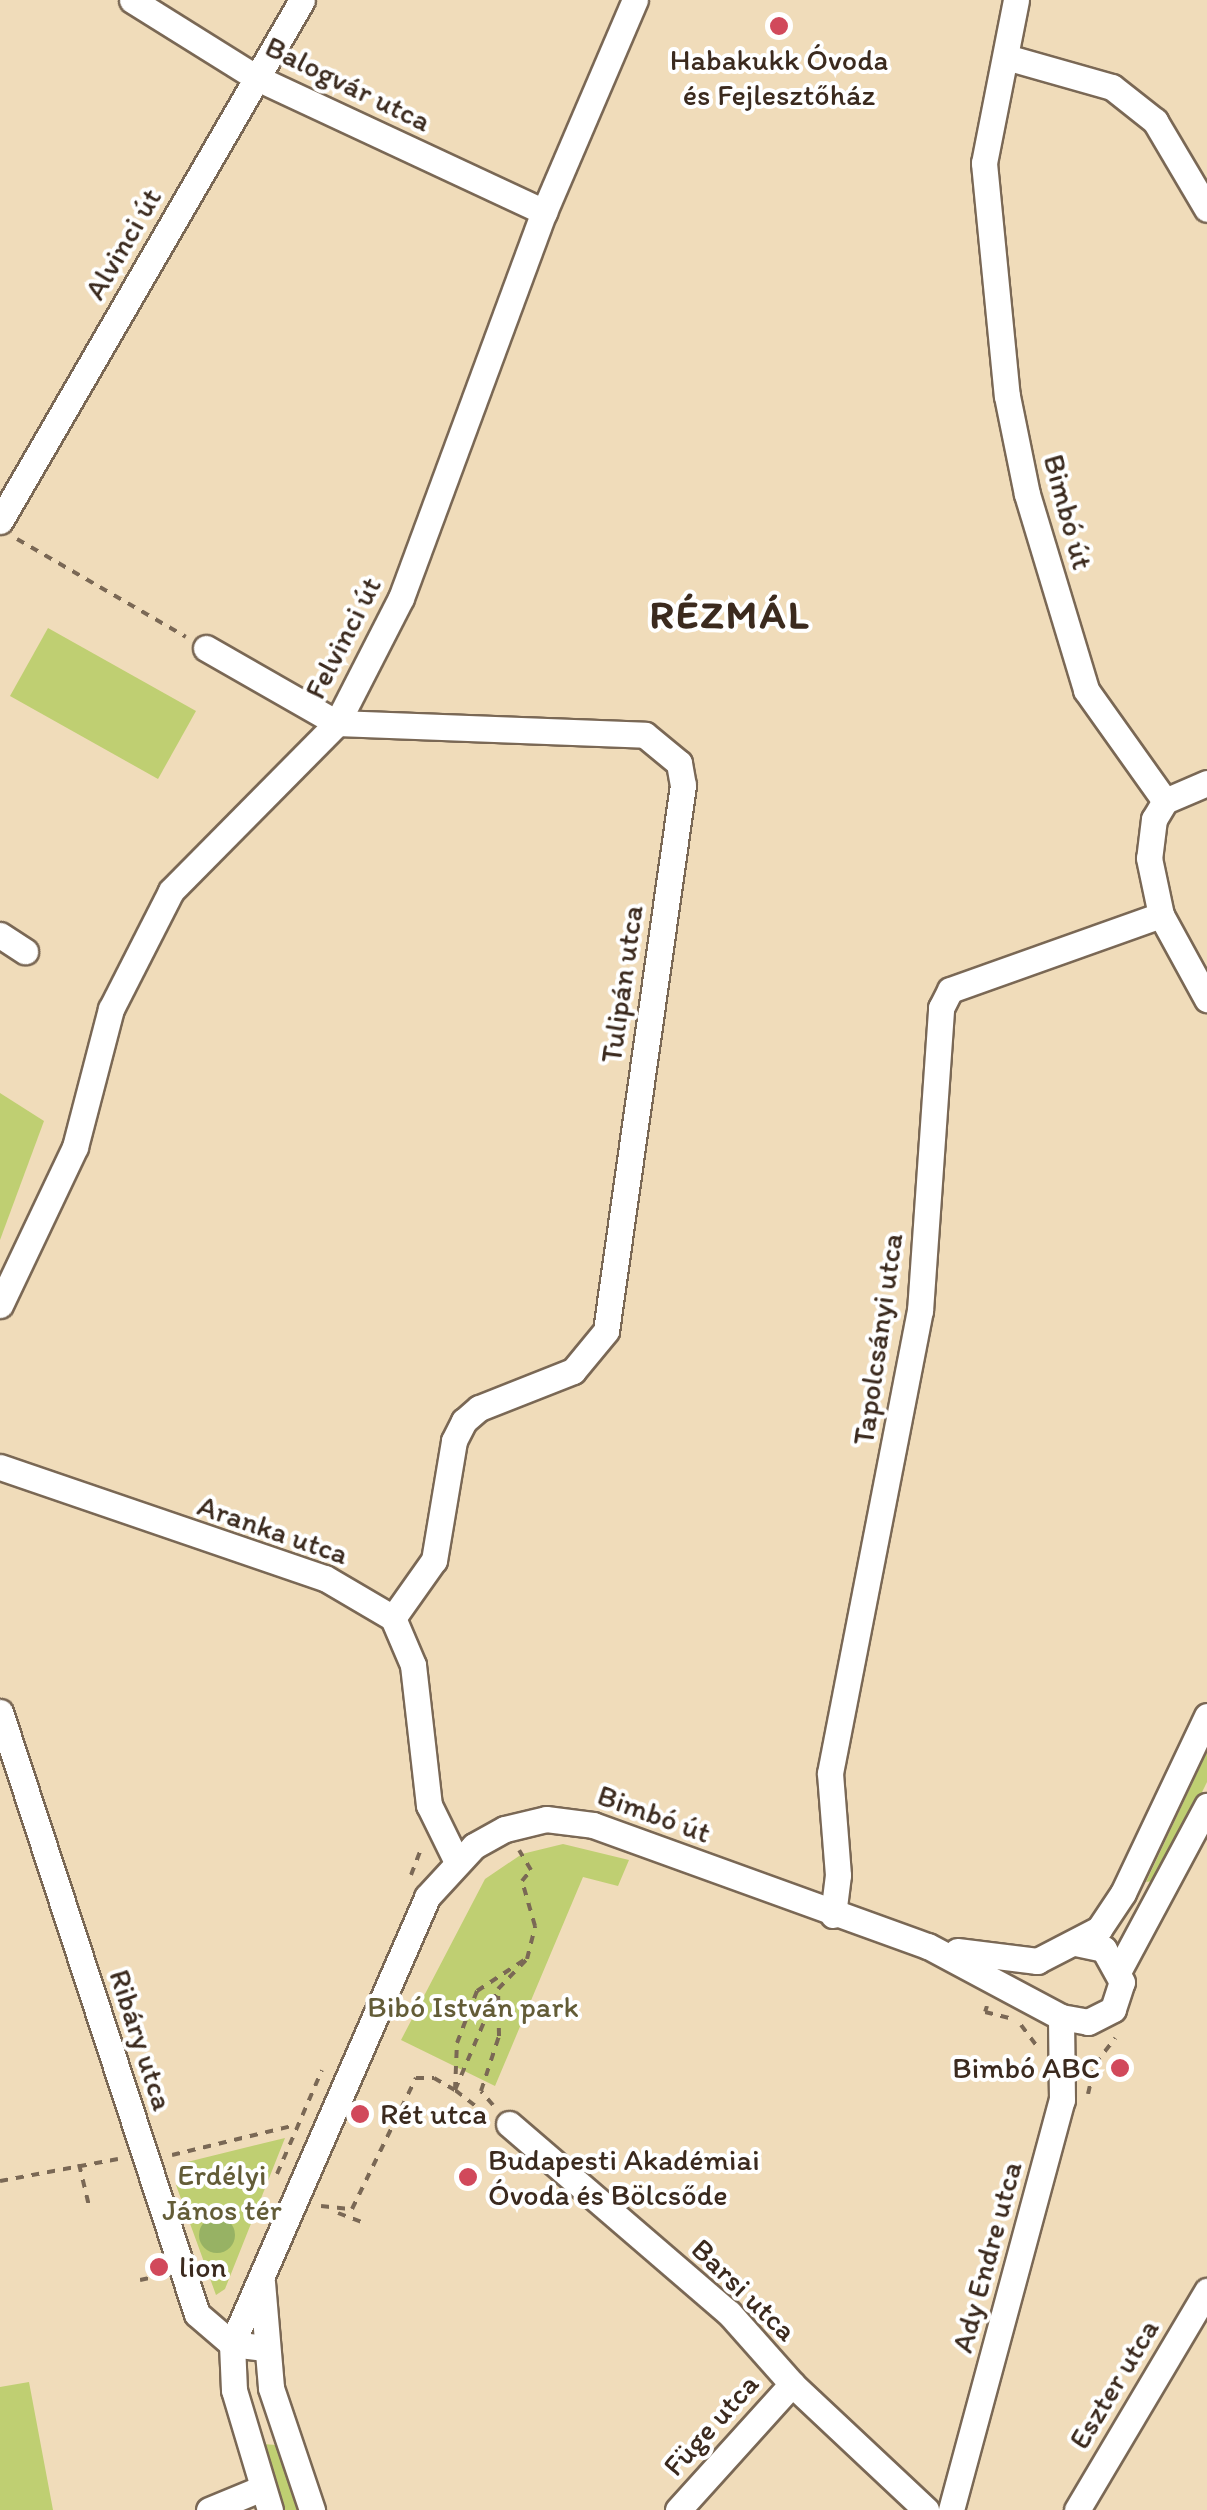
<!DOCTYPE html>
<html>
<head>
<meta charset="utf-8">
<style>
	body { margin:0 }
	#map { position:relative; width:1207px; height:2510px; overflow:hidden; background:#f0dcba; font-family:Itim,sans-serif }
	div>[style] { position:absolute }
	.green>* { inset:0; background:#bfcf72 }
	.forest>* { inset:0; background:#97b264 }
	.round { border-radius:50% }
	.path>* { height:4px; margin-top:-2px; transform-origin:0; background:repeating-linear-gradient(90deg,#7a6855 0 8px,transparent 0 16px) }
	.roads { filter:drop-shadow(2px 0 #7a6855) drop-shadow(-2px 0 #7a6855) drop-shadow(0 2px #7a6855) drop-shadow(0 -2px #7a6855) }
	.minor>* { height:25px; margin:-12.5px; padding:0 12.5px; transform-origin:12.5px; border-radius:12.5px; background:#fff }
	.dots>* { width:28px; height:28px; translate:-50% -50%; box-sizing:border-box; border:5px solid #fff; border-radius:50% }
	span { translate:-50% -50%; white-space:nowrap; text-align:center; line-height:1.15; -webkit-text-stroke:8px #fff; paint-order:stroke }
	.poi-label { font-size:30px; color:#3b2a1e }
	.right { translate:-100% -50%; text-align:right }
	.left { translate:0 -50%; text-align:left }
	.street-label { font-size:30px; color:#3b2a1e }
	.park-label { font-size:30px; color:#635c37 }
	.district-label { font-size:40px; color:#3b2a1e; font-weight:700; letter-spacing:2.5px }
</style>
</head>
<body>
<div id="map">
	<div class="green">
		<i style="clip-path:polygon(48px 628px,196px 711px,158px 779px,10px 696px)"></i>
		<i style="clip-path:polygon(0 1093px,44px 1121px,0 1240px)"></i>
		<i style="clip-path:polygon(1207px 1752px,1207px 1782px,1159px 1880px,1146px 1882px)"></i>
		<i style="clip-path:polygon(563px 1844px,629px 1860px,618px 1886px,583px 1877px,495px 2086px,401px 2040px,485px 1879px,522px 1854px)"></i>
		<i style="clip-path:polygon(285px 2138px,225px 2289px,216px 2295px,176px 2185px,185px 2182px,179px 2164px)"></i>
		<i style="clip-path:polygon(29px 2382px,53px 2510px,0 2510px,0 2387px)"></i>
		<i style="clip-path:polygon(263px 2444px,276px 2445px,298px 2510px,281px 2510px)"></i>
	</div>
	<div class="forest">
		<i class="round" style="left:199px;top:2217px;width:36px;height:36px"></i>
	</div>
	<div class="path">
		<i style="left:17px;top:539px;width:195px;rotate:30.1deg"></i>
		<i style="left:411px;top:1875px;width:30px;rotate:-69deg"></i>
		<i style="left:987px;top:2006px;width:6px;rotate:108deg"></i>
		<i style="left:985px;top:2012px;width:25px;rotate:14deg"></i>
		<i style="left:1021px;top:2025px;width:25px;rotate:53deg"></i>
		<i style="left:1088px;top:2094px;width:31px;rotate:-77deg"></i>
		<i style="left:1095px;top:2064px;width:33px;rotate:-52deg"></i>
		<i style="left:493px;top:2105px;width:18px;rotate:-131deg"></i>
		<i style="left:481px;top:2091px;width:58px;rotate:-71.9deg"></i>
		<i style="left:499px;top:2036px;width:47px;rotate:-91.2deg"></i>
		<i style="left:498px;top:1989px;width:42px;rotate:-46deg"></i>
		<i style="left:527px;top:1959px;width:34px;rotate:-76deg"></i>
		<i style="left:535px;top:1926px;width:47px;rotate:-106.1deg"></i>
		<i style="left:522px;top:1881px;width:14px;rotate:-51deg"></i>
		<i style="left:531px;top:1870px;width:23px;rotate:-121deg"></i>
		<i style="left:487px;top:2115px;width:41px;rotate:-142deg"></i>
		<i style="left:455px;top:2090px;width:47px;rotate:-87.6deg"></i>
		<i style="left:457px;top:2043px;width:56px;rotate:-69deg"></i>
		<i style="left:477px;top:1991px;width:56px;rotate:-33.4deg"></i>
		<i style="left:172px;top:2155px;width:128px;rotate:-13.6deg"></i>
		<i style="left:79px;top:2164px;width:43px;rotate:76.6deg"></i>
		<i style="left:277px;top:2174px;width:113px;rotate:-66.6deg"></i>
		<i style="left:0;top:2181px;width:120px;rotate:-10.6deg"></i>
		<i style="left:321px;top:2206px;width:31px;rotate:6deg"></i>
		<i style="left:352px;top:2209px;width:146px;rotate:-64deg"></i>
		<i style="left:416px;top:2078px;width:18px"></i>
		<i style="left:434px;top:2078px;width:24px;rotate:30deg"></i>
		<i style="left:455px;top:2090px;width:110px;rotate:-66.9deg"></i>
		<i style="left:338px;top:2213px;width:25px;rotate:21deg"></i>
		<i style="left:140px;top:2280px;width:19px;rotate:-12deg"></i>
	</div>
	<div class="roads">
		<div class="minor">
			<i style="left:132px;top:0;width:147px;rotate:32deg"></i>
			<i style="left:257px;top:78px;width:317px;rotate:25deg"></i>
			<i style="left:1016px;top:0;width:166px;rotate:101.1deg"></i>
			<i style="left:984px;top:163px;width:234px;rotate:84.4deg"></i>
			<i style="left:1007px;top:396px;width:100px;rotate:78.5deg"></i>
			<i style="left:1027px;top:494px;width:205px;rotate:73.2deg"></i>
			<i style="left:1086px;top:690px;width:136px;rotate:54.6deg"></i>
			<i style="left:1006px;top:57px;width:110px;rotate:15.8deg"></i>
			<i style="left:1112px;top:87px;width:55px;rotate:38.3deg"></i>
			<i style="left:1155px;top:121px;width:102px;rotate:59.4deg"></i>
			<i style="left:0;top:521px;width:602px;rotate:-59.9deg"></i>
			<i style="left:206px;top:648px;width:151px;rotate:29.8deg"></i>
			<i style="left:337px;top:723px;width:308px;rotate:2.2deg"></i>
			<i style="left:645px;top:735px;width:44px;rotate:39.5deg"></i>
			<i style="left:679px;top:763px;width:22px;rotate:80deg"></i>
			<i style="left:683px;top:785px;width:551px;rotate:98.03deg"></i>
			<i style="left:606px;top:1331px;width:52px;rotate:129.5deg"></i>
			<i style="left:573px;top:1371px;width:101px;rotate:158.5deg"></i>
			<i style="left:479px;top:1408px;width:20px;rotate:139deg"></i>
			<i style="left:464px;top:1421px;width:22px;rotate:117deg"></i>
			<i style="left:454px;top:1441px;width:121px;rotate:99.5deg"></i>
			<i style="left:434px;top:1560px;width:71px;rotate:125.3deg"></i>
			<i style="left:1207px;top:783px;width:46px;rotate:156.8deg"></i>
			<i style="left:1165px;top:801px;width:21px;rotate:121deg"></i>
			<i style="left:1154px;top:819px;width:39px;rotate:97deg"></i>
			<i style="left:1149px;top:858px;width:58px;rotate:78.1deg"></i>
			<i style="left:1161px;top:915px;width:96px;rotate:61.3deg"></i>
			<i style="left:0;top:935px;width:30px;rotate:33deg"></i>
			<i style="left:0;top:1305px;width:175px;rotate:-64.6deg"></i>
			<i style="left:75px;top:1147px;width:143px;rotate:-75.4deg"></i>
			<i style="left:111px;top:1009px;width:132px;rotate:-63deg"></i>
			<i style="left:171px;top:891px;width:236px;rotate:-45.3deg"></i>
			<i style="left:337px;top:723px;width:140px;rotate:-62.9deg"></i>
			<i style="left:401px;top:598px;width:412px;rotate:-69.7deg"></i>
			<i style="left:544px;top:212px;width:231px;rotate:-66.8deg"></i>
			<i style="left:0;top:1467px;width:343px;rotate:18.9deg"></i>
			<i style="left:325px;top:1578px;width:79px;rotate:30.5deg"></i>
			<i style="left:393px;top:1618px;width:51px;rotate:66.9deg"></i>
			<i style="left:413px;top:1665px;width:141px;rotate:83.5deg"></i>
			<i style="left:429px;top:1805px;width:64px;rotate:63.8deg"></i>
			<i style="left:0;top:1712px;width:633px;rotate:71.88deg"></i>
			<i style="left:197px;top:2314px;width:46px;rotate:40.6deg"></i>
			<i style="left:232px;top:2344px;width:31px;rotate:7deg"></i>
			<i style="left:833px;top:1915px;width:40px;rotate:-82.9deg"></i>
			<i style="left:838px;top:1875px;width:102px;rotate:-94.5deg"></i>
			<i style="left:830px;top:1773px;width:471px;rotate:-79deg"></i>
			<i style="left:920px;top:1311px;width:304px;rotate:-86deg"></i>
			<i style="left:941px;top:1008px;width:20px;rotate:-63deg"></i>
			<i style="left:950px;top:990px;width:224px;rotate:-19.6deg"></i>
			<i style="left:957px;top:1951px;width:81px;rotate:7.1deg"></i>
			<i style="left:1037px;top:1961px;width:70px;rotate:-27.3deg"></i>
			<i style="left:1099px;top:1929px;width:43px;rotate:-56.3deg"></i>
			<i style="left:1123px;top:1893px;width:196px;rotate:-64.6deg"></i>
			<i style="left:1120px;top:1968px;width:184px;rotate:-61.8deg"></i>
			<i style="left:509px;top:2124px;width:290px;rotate:40.7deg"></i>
			<i style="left:729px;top:2313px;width:95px;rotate:48.4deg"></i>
			<i style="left:792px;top:2384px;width:184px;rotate:43.2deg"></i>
			<i style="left:262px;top:2282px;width:106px;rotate:85.1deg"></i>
			<i style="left:271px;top:2388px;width:129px;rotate:71.4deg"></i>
			<i style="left:209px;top:2510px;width:57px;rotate:-22.5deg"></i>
			<i style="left:270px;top:2510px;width:125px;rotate:-106.7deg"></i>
			<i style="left:234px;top:2390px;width:46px;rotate:-92.5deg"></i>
			<i style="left:232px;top:2344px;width:488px;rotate:-66.4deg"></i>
			<i style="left:427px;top:1897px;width:69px;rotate:-47.3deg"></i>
			<i style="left:474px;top:1846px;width:35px;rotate:-29deg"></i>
			<i style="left:505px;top:1829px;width:42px;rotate:-13.7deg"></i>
			<i style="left:546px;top:1819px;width:47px;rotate:7.3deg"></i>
			<i style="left:593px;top:1825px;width:356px;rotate:19.9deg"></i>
			<i style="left:928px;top:1946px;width:151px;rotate:28.1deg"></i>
			<i style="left:1061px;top:2017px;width:27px;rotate:10deg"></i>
			<i style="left:1088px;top:2022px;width:28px;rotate:-27deg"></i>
			<i style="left:1113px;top:2009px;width:28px;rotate:-72deg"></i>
			<i style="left:1122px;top:1982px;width:38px;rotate:-119deg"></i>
			<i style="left:1104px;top:1949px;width:29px;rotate:-168deg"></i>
			<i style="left:678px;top:2510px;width:170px;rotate:-47.9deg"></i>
			<i style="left:951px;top:2510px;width:425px;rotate:-74.9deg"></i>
			<i style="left:1062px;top:2100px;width:83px;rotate:-90.7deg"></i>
			<i style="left:1077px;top:2510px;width:255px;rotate:-59.3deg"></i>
		</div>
	</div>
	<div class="dots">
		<i style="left:779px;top:26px;background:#d1495b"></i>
		<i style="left:1120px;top:2068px;background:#d1495b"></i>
		<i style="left:360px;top:2114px;background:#d1495b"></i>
		<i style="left:468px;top:2177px;background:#d1495b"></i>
		<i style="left:159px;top:2267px;background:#d1495b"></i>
	</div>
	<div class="poi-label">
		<span style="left:779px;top:77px">Habakukk Óvoda<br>és Fejlesztőház</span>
		<span class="right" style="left:1100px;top:2068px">Bimbó ABC</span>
		<span class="left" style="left:380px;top:2114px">Rét utca</span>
		<span class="left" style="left:488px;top:2177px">Budapesti Akadémiai<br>Óvoda és Bölcsőde</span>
		<span class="left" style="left:179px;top:2267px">lion</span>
	</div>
	<div class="street-label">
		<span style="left:348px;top:84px;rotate:26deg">Balogvár utca</span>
		<span style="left:123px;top:244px;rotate:-60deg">Alvinci út</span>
		<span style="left:1068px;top:512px;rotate:75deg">Bimbó út</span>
		<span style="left:343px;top:638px;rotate:-63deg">Felvinci út</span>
		<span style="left:622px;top:984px;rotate:-82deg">Tulipán utca</span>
		<span style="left:878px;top:1339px;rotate:-82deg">Tapolcsányi utca</span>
		<span style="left:273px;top:1530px;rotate:19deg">Aranka utca</span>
		<span style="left:654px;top:1814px;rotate:20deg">Bimbó út</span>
		<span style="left:141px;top:2040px;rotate:72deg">Ribáry utca</span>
		<span style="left:987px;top:2257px;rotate:-75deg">Ady Endre utca</span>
		<span style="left:744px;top:2290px;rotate:44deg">Barsi utca</span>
		<span style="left:1114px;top:2384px;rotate:-59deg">Eszter utca</span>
		<span style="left:711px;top:2425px;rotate:-48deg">Füge utca</span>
	</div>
	<div class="park-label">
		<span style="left:473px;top:2007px">Bibó István park</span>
		<span style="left:222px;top:2192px">Erdélyi<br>János tér</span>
	</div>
	<div class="district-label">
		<span style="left:730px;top:614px">RÉZMÁL</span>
	</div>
</div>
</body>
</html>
